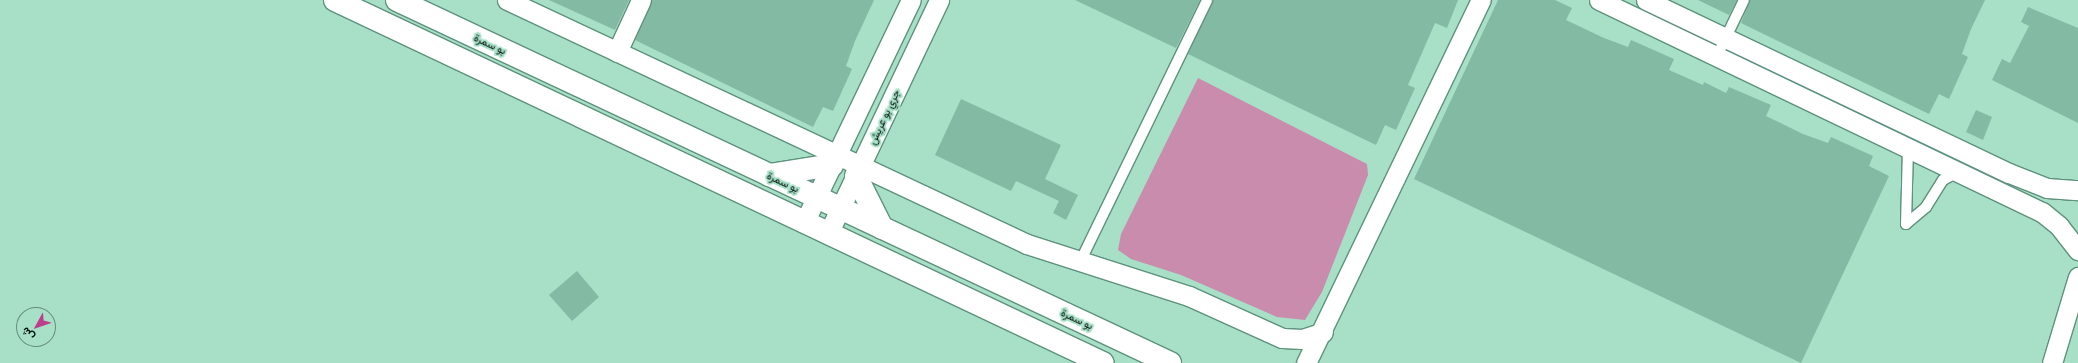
<!DOCTYPE html>
<html>
<head>
<meta charset="utf-8">
<style>
	body { margin:0 }
	#map { position:relative; width:2078px; height:363px; overflow:hidden; background:#a7dfc7; font-family:"Archivo Narrow",Vazirmatn,sans-serif }
	div>[style] { position:absolute }
	.green>* { inset:0; background:#c98cac }
	.building>* { inset:0; background:#83baa4 }
	.roads { filter:drop-shadow(1px 0 #5d927d) drop-shadow(-1px 0 #5d927d) drop-shadow(0 1px #5d927d) drop-shadow(0 -1px #5d927d) }
	.lane>* { height:10px; margin:-5px; padding:0 5px; transform-origin:5px; border-radius:5px; background:#fff }
	.street>* { height:19px; margin:-9.5px; padding:0 9.5px; transform-origin:9.5px; border-radius:9.5px; background:#fff }
	.secondary>* { height:22px; margin:-11px; padding:0 11px; transform-origin:11px; border-radius:11px; background:#fff }
	span { translate:-50% -50%; white-space:nowrap; text-align:center; line-height:1.15; -webkit-text-stroke:4px #a7dfc7; paint-order:stroke }
	.street-label { font-size:11px; color:#001109 }
	.north { position:absolute; left:16px; top:307px; width:40px; height:40px; box-sizing:border-box; background:#a7dfc7; border:1px solid #648d7b; border-radius:50%; rotate:230deg; font-size:11px; font-weight:700; line-height:16px; text-align:center; color:#001109 }
	.north::after { content:''; display:block; margin:auto; width:14px; height:18px; background:#bd3f8c; clip-path:polygon(50% 0,100% 100%,50% 72%,0 100%) }
</style>
</head>
<body>
<div id="map">
	<div class="green">
		<i style="clip-path:polygon(1198px 78px,1367px 164px,1368px 175px,1322px 292px,1305px 320px,1277px 317px,1181px 275px,1131px 259px,1118px 250px,1121px 234px)"></i>
	</div>
	<div class="building">
		<i style="clip-path:polygon(549px 0,629px 0,615px 30px)"></i>
		<i style="clip-path:polygon(652px 0,874px 0,855px 41px,846px 66px,852px 69px,833px 111px,823px 107px,813px 127px,635px 40px)"></i>
		<i style="clip-path:polygon(1075px 0,1200px 0,1176px 48px)"></i>
		<i style="clip-path:polygon(1213px 0,1458px 0,1447px 28px,1435px 23px,1408px 85px,1415px 88px,1396px 130px,1385px 125px,1376px 145px,1188px 54px)"></i>
		<i style="clip-path:polygon(1498px 0,1555px 0,1572px 8px,1566px 20px,1604px 38px,1628px 47px,1631px 40px,1674px 59px,1669px 70px,1703px 85px,1704px 82px,1726px 93px,1729px 87px,1771px 105px,1766px 116px,1803px 134px,1828px 143px,1831px 137px,1873px 156px,1869px 166px,1889px 176px,1801px 363px,1414px 179px)"></i>
		<i style="clip-path:polygon(1698px 0,1737px 0,1729px 15px)"></i>
		<i style="clip-path:polygon(1750px 0,1985px 0,1971px 29px,1962px 54px,1968px 57px,1949px 99px,1939px 94px,1929px 114px,1741px 23px)"></i>
		<i style="clip-path:polygon(2028px 7px,2078px 28px,2078px 123px,1992px 80px,2002px 59px,2010px 63px,2029px 26px,2021px 22px)"></i>
		<i style="clip-path:polygon(961px 99px,1061px 145px,1045px 179px,1078px 195px,1066px 220px,1053px 213px,1059px 201px,1016px 181px,1011px 191px,935px 155px)"></i>
		<i style="clip-path:polygon(1976px 110px,1992px 117px,1983px 140px,1966px 132px)"></i>
		<i style="clip-path:polygon(577px 271px,599px 297px,572px 321px,549px 295px)"></i>
	</div>
	<div class="roads">
		<div class="lane">
			<i style="left:1717px;top:56px;width:62px;rotate:-64.3deg"></i>
			<i style="left:1906px;top:224px;width:75px;rotate:-88.5deg"></i>
			<i style="left:1906px;top:224px;width:26px;rotate:-40deg"></i>
			<i style="left:1926px;top:207px;width:32px;rotate:-58deg"></i>
			<i style="left:1943px;top:180px;width:15px;rotate:-28deg"></i>
			<i style="left:1080px;top:262px;width:291px;rotate:-64.1deg"></i>
		</div>
		<div class="street">
			<i style="left:507px;top:0;width:574px;rotate:25.14deg"></i>
			<i style="left:1027px;top:244px;width:170px;rotate:17.8deg"></i>
			<i style="left:1189px;top:296px;width:102px;rotate:24.3deg"></i>
			<i style="left:1282px;top:338px;width:20px;rotate:3deg"></i>
			<i style="left:1302px;top:339px;width:22px;rotate:-18deg"></i>
			<i style="left:1599px;top:0;width:491px;rotate:25.6deg"></i>
			<i style="left:2042px;top:212px;width:22px;rotate:39deg"></i>
			<i style="left:2059px;top:226px;width:31px;rotate:52deg"></i>
			<i style="left:1646px;top:0;width:402px;rotate:25.5deg"></i>
			<i style="left:2009px;top:173px;width:41px;rotate:21.5deg"></i>
			<i style="left:2047px;top:188px;width:31px;rotate:4deg"></i>
			<i style="left:617px;top:52px;width:57px;rotate:-65.2deg"></i>
			<i style="left:804px;top:223px;width:247px;rotate:-64.4deg"></i>
			<i style="left:828px;top:234px;width:259px;rotate:-64.6deg"></i>
			<i style="left:1306px;top:363px;width:403px;rotate:-64.3deg"></i>
			<i style="left:2052px;top:363px;width:90px;rotate:-73.2deg"></i>
		</div>
		<div class="secondary">
			<i style="left:335px;top:0;width:849px;rotate:25.3deg"></i>
			<i style="left:397px;top:0;width:854px;rotate:25.15deg"></i>
			<i style="left:769px;top:175px;width:64px;rotate:-9deg"></i>
			<i style="left:856px;top:176px;width:58px;rotate:63.4deg"></i>
		</div>
	</div>
	<div class="street-label">
		<span style="left:490px;top:44px;rotate:25deg">بو سمرة</span>
		<span style="left:884px;top:117px;rotate:-65deg">جري بو عريش</span>
		<span style="left:783px;top:182px;rotate:25deg">بو سمرة</span>
		<span style="left:1077px;top:319px;rotate:25deg">بو سمرة</span>
	</div>
	<div class="north">ش</div>
</div>
</body>
</html>
